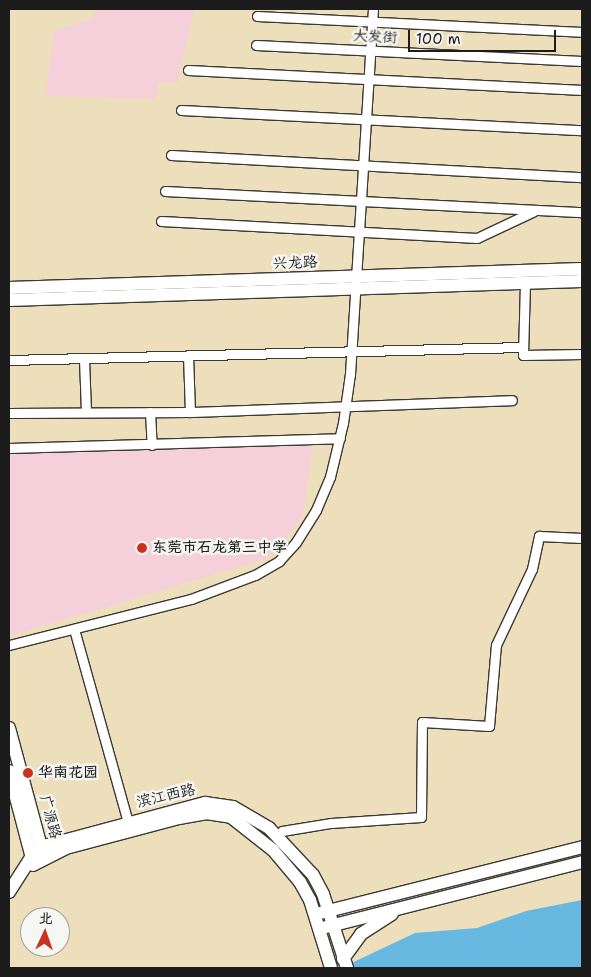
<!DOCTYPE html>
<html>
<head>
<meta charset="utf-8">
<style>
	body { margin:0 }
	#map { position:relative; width:591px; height:977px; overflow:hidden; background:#eddebc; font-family:"Shantell Sans","LXGW WenKai TC",sans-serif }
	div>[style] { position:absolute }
	.built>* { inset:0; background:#f5cfd9 }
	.water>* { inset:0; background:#67b9e2 }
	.roads { filter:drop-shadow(1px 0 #3b3934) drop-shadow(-1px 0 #3b3934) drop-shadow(0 1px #3b3934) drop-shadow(0 -1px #3b3934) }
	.street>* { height:9px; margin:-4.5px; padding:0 4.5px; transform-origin:4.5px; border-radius:4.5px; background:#fff }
	.secondary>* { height:12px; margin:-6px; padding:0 6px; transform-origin:6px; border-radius:6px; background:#fff }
	.dots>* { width:14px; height:14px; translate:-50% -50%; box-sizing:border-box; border:2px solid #f6f6f2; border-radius:50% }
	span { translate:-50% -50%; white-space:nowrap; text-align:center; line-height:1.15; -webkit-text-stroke:5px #f6f6f2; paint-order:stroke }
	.street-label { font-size:15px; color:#1c1c1c }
	.poi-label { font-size:15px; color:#1c1c1c; font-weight:700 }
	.left { translate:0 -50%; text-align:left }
	.frame { position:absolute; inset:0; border:10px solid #1c1c1c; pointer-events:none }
	.north { position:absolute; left:20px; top:907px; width:50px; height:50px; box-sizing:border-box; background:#f6f6f2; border:1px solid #9f9f9c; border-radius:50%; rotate:3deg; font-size:14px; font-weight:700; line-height:20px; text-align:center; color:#1c1c1c }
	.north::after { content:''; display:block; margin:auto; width:18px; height:22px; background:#c8321e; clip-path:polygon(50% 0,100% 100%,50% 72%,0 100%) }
	.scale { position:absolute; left:408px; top:30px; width:148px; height:22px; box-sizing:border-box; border:2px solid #1c1c1c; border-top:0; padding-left:6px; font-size:15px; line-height:18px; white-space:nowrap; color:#1c1c1c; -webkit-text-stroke:4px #f6f6f2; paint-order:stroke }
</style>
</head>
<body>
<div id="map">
	<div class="built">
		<i style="clip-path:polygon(98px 9px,194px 9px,177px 83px,159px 82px,156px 99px,46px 96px,54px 31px,91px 19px)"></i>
		<i style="clip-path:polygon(313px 441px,303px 515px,287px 538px,265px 559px,9px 636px,9px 453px)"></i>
	</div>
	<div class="water">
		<i style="clip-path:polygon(582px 900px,582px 968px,341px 968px,415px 933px,477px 928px,526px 911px)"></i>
	</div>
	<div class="roads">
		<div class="street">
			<i style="left:257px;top:16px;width:325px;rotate:2.8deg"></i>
			<i style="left:256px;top:45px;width:326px;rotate:2.8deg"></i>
			<i style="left:188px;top:70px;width:395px;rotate:2.9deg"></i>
			<i style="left:181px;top:110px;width:401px;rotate:2.9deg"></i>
			<i style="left:171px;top:155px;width:412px;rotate:3.1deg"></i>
			<i style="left:165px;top:191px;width:418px;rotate:2.9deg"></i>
			<i style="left:161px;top:221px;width:316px;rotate:3.1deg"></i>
			<i style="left:477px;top:238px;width:63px;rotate:-25.3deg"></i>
			<i style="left:525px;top:283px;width:72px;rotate:91.6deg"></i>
			<i style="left:523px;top:355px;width:59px;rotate:-1deg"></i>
			<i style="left:188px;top:355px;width:57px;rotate:88deg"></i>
			<i style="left:84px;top:359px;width:52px;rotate:87.8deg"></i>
			<i style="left:9px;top:360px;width:512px;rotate:-1.45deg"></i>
			<i style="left:150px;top:412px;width:33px;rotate:87deg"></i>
			<i style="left:9px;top:413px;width:181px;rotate:-0.3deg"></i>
			<i style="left:190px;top:412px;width:322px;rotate:-2.1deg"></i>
			<i style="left:9px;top:448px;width:331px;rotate:-1.7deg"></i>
			<i style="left:74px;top:629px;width:200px;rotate:74.4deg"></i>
			<i style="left:9px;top:645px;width:188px;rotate:-14.2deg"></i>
			<i style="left:191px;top:599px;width:68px;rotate:-20.6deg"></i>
			<i style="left:255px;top:575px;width:28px;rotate:-30deg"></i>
			<i style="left:279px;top:561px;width:25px;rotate:-48deg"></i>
			<i style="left:296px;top:542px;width:38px;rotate:-58deg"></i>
			<i style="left:316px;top:510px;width:36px;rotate:-67deg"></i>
			<i style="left:330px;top:477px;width:56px;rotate:-76.5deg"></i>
			<i style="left:343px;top:423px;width:49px;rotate:-81.9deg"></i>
			<i style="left:350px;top:374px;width:366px;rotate:-86.4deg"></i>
			<i style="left:282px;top:831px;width:50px;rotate:-9.3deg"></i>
			<i style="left:331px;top:823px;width:90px;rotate:-3.8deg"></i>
			<i style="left:421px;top:817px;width:95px;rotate:-89.4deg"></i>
			<i style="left:422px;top:722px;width:67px;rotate:3.4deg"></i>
			<i style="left:489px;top:726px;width:81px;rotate:-85.1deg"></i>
			<i style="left:496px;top:645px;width:84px;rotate:-64.7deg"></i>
			<i style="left:532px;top:569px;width:34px;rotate:-78deg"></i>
			<i style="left:539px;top:536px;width:43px;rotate:2.7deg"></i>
		</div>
		<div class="secondary">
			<i style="left:9px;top:288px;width:573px;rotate:-1.9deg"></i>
			<i style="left:9px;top:300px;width:573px;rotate:-1.9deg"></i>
			<i style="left:9px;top:728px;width:131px;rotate:74.9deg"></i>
			<i style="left:9px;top:771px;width:94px;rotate:75.2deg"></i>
			<i style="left:33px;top:865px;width:37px;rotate:-27deg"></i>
			<i style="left:66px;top:848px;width:117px;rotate:-14.9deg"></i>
			<i style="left:179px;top:818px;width:27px;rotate:-10deg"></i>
			<i style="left:206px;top:813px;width:25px;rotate:9deg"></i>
			<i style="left:231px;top:817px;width:53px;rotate:38.2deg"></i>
			<i style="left:273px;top:850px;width:42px;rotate:49.8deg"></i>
			<i style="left:300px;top:882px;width:21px;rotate:61deg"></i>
			<i style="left:310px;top:900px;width:71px;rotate:72.8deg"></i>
			<i style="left:9px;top:892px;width:43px;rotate:-57.4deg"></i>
			<i style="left:32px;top:856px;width:19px;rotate:-35deg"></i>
			<i style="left:48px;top:845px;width:163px;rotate:-15deg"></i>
			<i style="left:205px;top:803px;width:28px;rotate:8deg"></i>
			<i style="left:233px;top:807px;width:42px;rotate:30.3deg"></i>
			<i style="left:269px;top:828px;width:64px;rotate:46.9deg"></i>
			<i style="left:313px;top:875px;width:21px;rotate:62deg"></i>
			<i style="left:323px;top:894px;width:78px;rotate:72deg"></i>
			<i style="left:320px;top:913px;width:270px;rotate:-14.1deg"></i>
			<i style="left:326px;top:927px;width:264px;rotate:-14.2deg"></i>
			<i style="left:343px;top:959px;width:31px;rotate:-54deg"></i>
			<i style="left:361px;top:934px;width:37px;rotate:-33deg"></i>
		</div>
	</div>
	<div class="dots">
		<i style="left:142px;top:548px;background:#c8321e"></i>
		<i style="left:28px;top:773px;background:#c8321e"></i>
	</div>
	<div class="street-label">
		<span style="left:375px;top:37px;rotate:3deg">大发街</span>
		<span style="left:295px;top:263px;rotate:-2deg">兴龙路</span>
		<span style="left:166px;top:796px;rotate:-13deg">滨江西路</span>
		<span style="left:50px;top:817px;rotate:75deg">广源路</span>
	</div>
	<div class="poi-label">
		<span class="left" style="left:152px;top:548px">东莞市石龙第三中学</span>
		<span class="left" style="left:38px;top:773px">华南花园</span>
	</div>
	<div class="frame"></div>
	<div class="north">北</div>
	<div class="scale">100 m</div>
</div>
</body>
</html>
